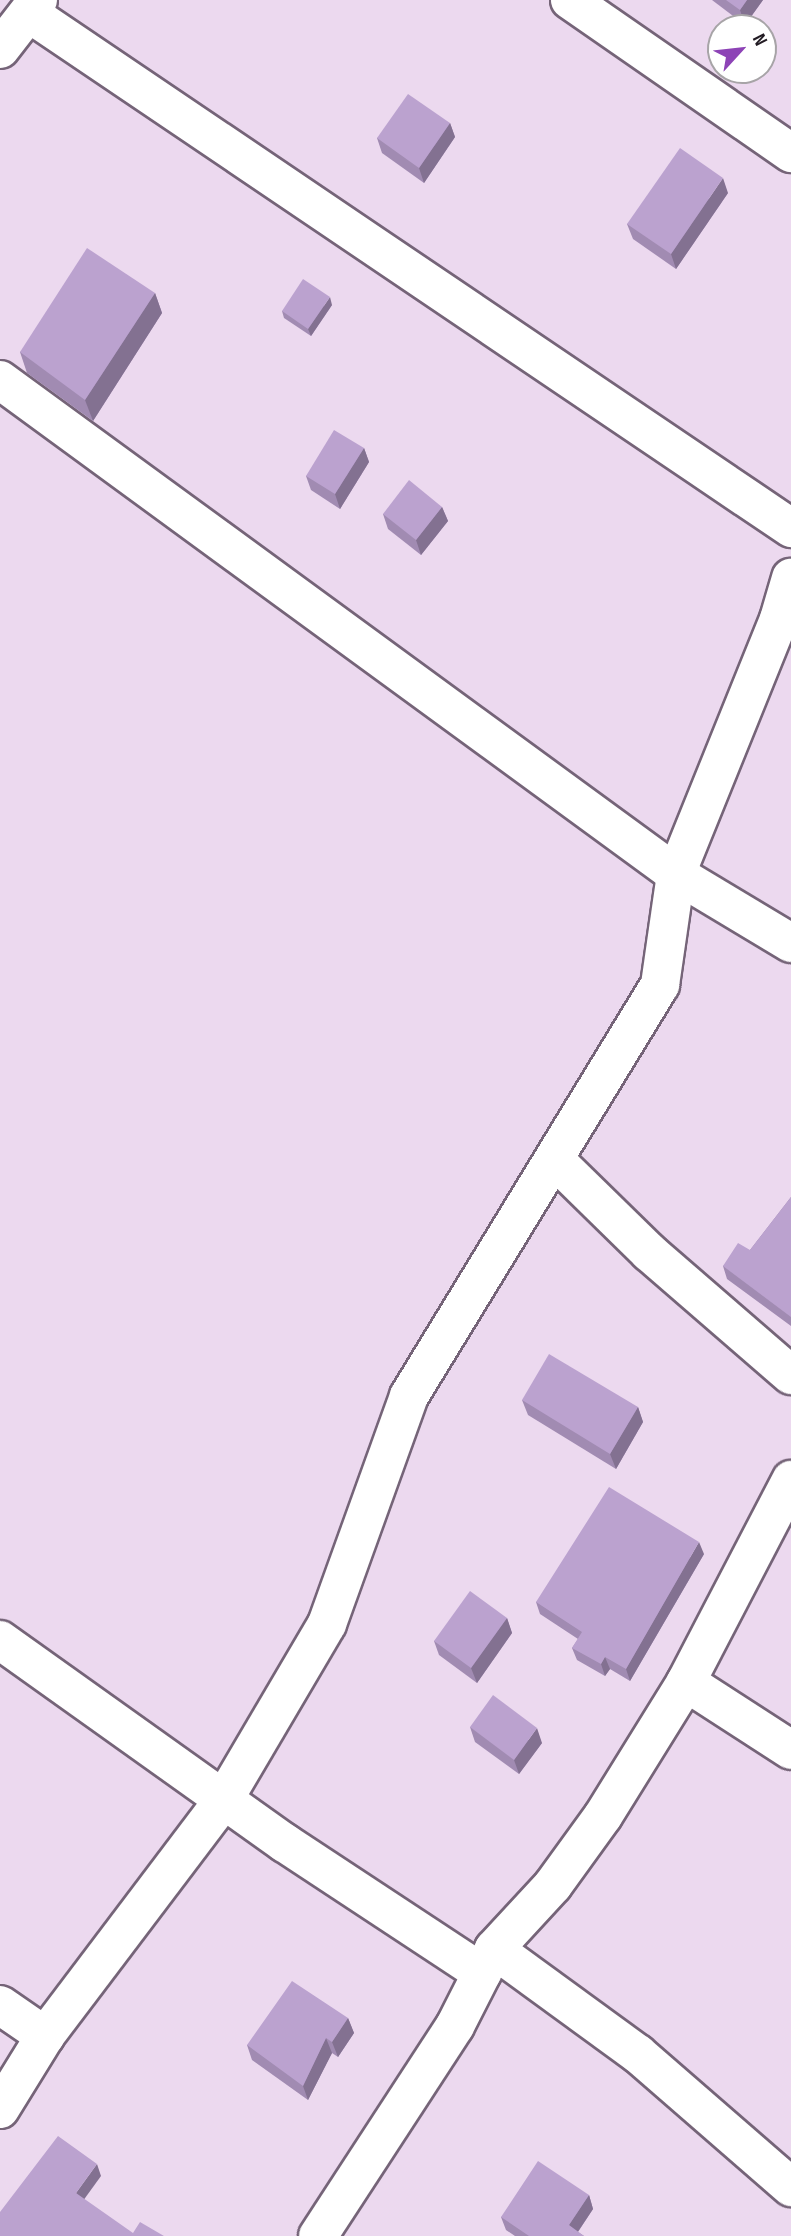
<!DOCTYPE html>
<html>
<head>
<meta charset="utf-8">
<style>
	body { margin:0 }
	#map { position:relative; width:791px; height:2236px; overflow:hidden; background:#ecd9ef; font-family:"Sofia Sans Condensed",sans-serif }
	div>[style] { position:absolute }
	.roads { filter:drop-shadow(2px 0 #756478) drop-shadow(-2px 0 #756478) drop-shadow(0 2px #756478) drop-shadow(0 -2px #756478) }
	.minor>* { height:38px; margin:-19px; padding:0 19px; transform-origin:19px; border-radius:19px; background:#fff }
	.wall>* { inset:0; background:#a18bb2 }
	.shaded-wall>* { inset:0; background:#837191 }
	.building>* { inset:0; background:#bba2cf }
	span { translate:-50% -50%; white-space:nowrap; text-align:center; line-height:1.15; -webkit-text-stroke:5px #fff; paint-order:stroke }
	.north { position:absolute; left:707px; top:14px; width:70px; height:70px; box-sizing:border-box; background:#fff; border:2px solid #a7a4a7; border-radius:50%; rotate:63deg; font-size:19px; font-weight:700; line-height:28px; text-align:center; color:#221b23 }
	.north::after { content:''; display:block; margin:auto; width:24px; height:32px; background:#8d43b6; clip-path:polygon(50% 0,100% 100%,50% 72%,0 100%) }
</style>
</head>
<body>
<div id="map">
	<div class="roads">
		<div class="minor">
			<i style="left:570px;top:0;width:269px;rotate:34.7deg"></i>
			<i style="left:29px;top:13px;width:920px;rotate:34.05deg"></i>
			<i style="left:0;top:49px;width:62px;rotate:-52.2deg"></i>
			<i style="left:0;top:380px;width:837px;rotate:36.16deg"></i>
			<i style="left:676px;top:874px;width:134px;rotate:31deg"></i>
			<i style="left:555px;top:1160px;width:132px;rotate:44.4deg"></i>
			<i style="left:649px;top:1252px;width:188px;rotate:40.9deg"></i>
			<i style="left:0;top:1640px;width:350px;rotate:35.5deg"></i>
			<i style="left:285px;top:1843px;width:236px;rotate:33.4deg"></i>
			<i style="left:686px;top:1682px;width:125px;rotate:32.9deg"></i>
			<i style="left:494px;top:1949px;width:178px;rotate:36.1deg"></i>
			<i style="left:638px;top:2054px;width:203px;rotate:41deg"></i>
			<i style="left:0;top:2005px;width:55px;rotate:34.6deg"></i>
			<i style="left:0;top:2109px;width:86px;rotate:-58.3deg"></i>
			<i style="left:45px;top:2036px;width:297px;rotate:-52.9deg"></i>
			<i style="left:224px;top:1799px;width:203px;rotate:-59.5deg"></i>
			<i style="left:327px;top:1624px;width:242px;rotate:-70.2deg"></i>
			<i style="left:409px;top:1396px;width:482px;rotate:-58.6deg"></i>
			<i style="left:660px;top:985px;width:112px;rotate:-81.8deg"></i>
			<i style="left:676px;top:874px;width:275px;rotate:-68deg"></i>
			<i style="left:779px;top:619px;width:43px;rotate:-73.7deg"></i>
			<i style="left:318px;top:2236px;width:251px;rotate:-56.9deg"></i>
			<i style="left:455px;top:2026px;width:86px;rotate:-63.1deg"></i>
			<i style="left:494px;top:1949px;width:87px;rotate:-47.3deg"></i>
			<i style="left:553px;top:1885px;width:85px;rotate:-54.1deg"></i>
			<i style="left:603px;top:1816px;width:158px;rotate:-58.2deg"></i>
			<i style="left:686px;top:1682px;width:228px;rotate:-62.5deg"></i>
		</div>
	</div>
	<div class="wall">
		<i style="clip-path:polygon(712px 0,763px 0,745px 25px)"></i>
		<i style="clip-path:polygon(450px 123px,455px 137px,424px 183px,382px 153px,377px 138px)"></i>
		<i style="clip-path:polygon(728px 193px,676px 269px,633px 239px,627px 224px)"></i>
		<i style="clip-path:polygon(155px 293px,162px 313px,93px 421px,27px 373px,20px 352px)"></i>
		<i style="clip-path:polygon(332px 305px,311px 336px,284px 318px,282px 311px)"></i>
		<i style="clip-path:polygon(364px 448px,369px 462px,340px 509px,311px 490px,306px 476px)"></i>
		<i style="clip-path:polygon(442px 507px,448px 521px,421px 555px,388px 529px,383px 514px)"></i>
		<i style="clip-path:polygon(791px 1197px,791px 1326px,727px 1279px,723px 1266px,750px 1250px)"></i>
		<i style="clip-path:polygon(522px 1400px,638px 1407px,643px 1422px,616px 1469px,528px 1415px)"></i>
		<i style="clip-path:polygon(704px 1554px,630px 1681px,610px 1669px,605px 1676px,577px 1660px,572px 1648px,578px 1639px,540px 1614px,536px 1602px)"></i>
		<i style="clip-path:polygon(507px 1618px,512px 1633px,477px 1683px,439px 1655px,434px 1641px)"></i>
		<i style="clip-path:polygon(470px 1727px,542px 1743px,519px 1774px,475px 1742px)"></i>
		<i style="clip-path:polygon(348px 2018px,354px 2033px,338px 2057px,332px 2053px,308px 2100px,252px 2060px,247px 2045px)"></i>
		<i style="clip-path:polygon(589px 2195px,593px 2209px,578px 2232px,584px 2236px,515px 2236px,506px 2230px,501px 2217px)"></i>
	</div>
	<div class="shaded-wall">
		<i style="clip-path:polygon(747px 0,763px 0,745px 25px,740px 10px)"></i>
		<i style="clip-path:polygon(450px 123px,455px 137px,424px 183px,419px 168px)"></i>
		<i style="clip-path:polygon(723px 178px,728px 193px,676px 269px,671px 254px)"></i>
		<i style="clip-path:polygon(155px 293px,162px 313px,93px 421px,85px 400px)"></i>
		<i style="clip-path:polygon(330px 297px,332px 305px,311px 336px,308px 329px)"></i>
		<i style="clip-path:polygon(364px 448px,369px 462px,340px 509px,335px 494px)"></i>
		<i style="clip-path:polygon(442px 507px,448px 521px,421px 555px,416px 540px)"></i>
		<i style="clip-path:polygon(638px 1407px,643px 1422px,616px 1469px,610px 1454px)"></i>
		<i style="clip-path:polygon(699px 1542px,704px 1554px,630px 1681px,626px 1669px)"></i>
		<i style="clip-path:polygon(507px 1618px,512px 1633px,477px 1683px,471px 1668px)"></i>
		<i style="clip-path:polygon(605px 1657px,610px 1669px,605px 1676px,601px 1664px)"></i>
		<i style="clip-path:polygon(537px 1728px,542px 1743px,519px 1774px,514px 1760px)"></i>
		<i style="clip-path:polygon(348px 2018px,354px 2033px,338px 2057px,332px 2042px)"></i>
		<i style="clip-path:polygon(326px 2038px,332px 2053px,308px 2100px,303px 2086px)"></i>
		<i style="clip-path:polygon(97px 2164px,101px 2176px,80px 2205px,76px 2193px)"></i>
		<i style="clip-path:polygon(589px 2195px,593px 2209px,575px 2236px,569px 2225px)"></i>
	</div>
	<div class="building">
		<i style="clip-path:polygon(726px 0,747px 0,740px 10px)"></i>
		<i style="clip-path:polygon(408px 94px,450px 123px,419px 168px,377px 138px)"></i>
		<i style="clip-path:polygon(680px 148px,723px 178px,671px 254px,627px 224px)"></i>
		<i style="clip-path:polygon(87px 248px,155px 293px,85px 400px,20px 352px)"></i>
		<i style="clip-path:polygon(303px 279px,330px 297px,308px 329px,282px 311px)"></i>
		<i style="clip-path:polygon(334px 430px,364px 448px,335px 494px,306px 476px)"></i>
		<i style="clip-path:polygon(409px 480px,442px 507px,416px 540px,383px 514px)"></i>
		<i style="clip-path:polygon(791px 1197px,791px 1317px,723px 1266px,738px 1243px,750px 1250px)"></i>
		<i style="clip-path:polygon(549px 1354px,638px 1407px,610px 1454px,522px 1400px)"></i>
		<i style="clip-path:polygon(609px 1487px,699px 1542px,626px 1669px,605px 1657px,601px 1664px,572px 1648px,582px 1632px,536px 1602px)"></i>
		<i style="clip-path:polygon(470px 1591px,507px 1618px,471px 1668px,434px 1641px)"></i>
		<i style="clip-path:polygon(493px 1695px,537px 1728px,514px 1760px,470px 1727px)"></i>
		<i style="clip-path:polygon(292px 1981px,348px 2018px,332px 2042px,326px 2038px,303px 2086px,247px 2045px)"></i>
		<i style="clip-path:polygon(58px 2136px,97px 2164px,76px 2193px,133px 2233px,140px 2222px,164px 2236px,0 2236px,0 2212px)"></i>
		<i style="clip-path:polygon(538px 2161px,589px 2195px,569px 2225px,584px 2236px,529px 2236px,501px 2217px)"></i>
	</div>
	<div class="north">N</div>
</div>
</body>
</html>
